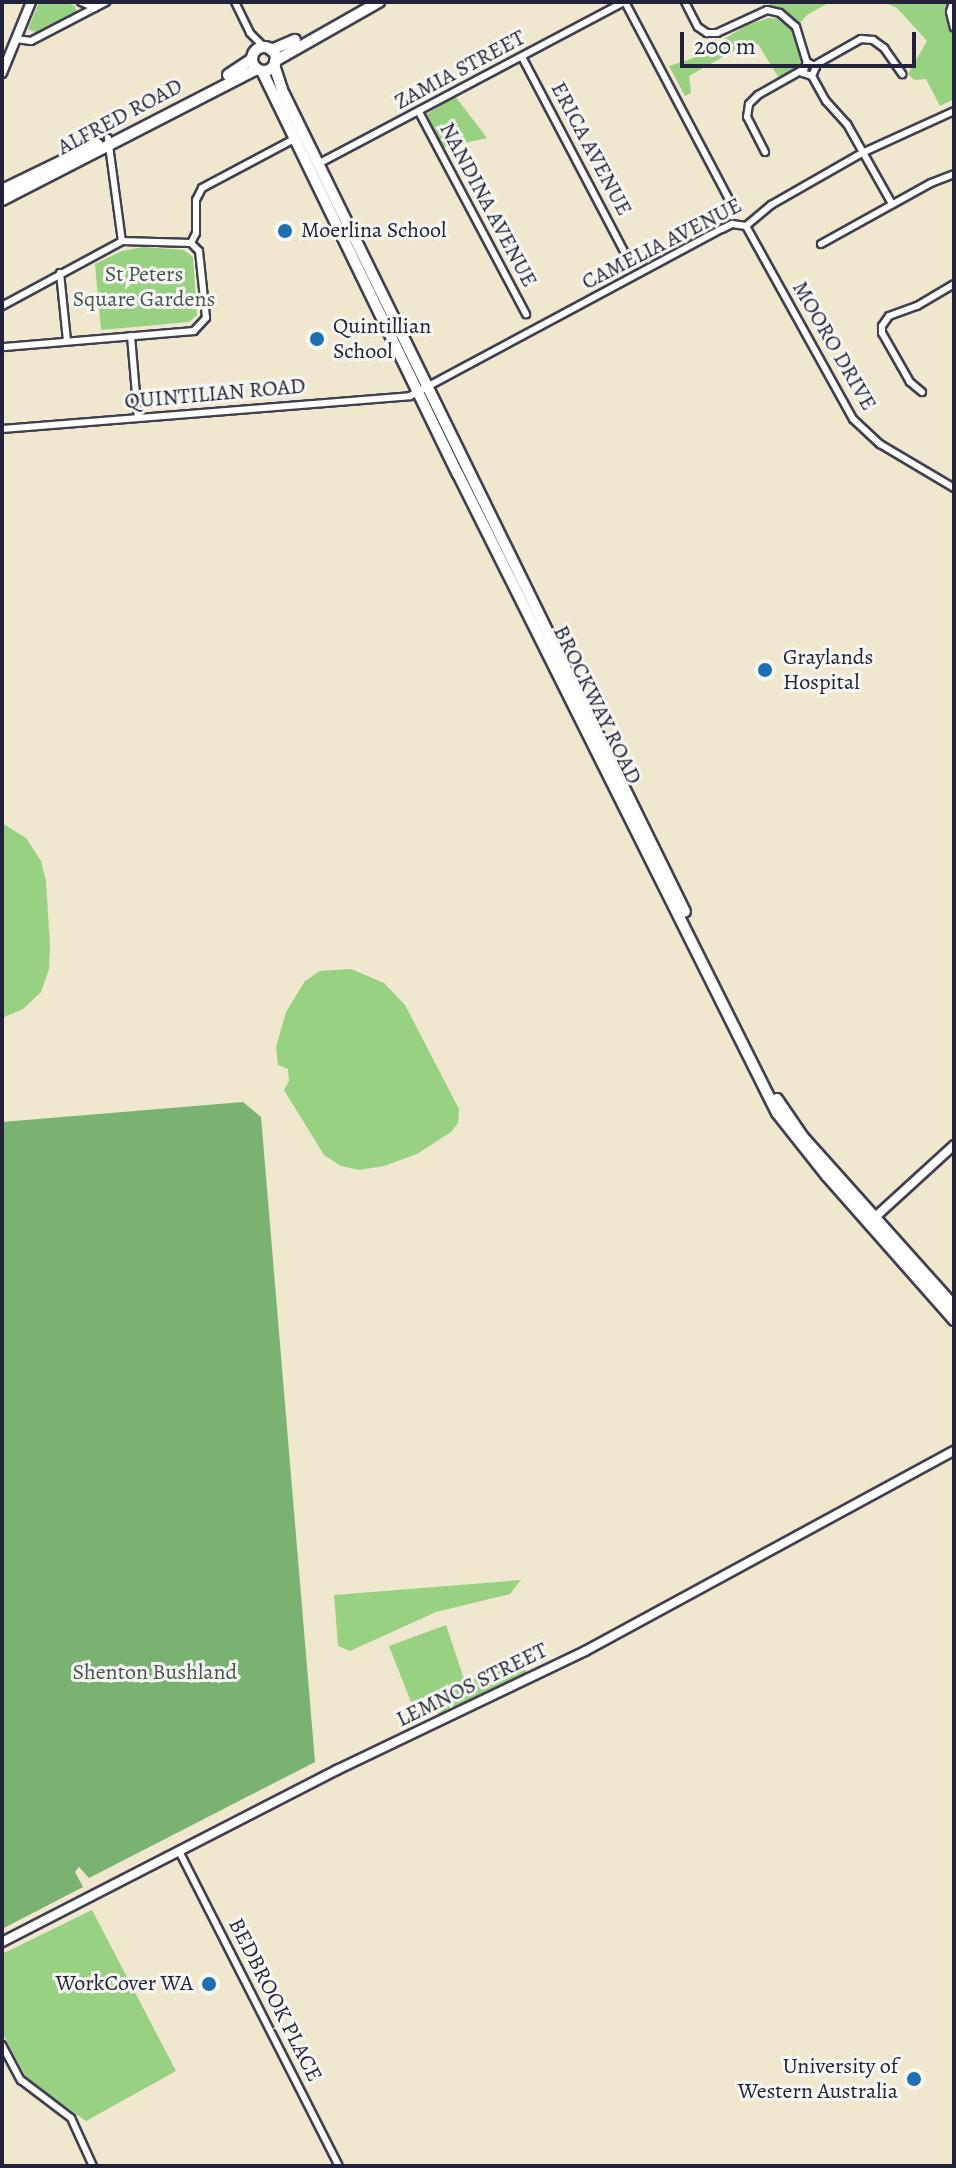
<!DOCTYPE html>
<html>
<head>
<meta charset="utf-8">
<style>
	body { margin:0 }
	#map { position:relative; width:956px; height:2168px; overflow:hidden; background:#f0e7cf; font-family:Alegreya,serif }
	div>[style] { position:absolute }
	.green>* { inset:0; background:#99d183 }
	.forest>* { inset:0; background:#7ab371 }
	.roads { filter:drop-shadow(2px 0 #414051) drop-shadow(-2px 0 #414051) drop-shadow(0 2px #414051) drop-shadow(0 -2px #414051) }
	.minor>* { height:6px; margin:-3px; padding:0 3px; transform-origin:3px; border-radius:3px; background:#fff }
	.tertiary>* { height:8px; margin:-4px; padding:0 4px; transform-origin:4px; border-radius:4px; background:#fff }
	.primary>* { height:10px; margin:-5px; padding:0 5px; transform-origin:5px; border-radius:5px; background:#fff }
	.primary>.ring { margin:-5px; padding:0; box-sizing:content-box; background:none; border:10px solid #fff; border-radius:50% }
	.dots>* { width:22px; height:22px; translate:-50% -50%; box-sizing:border-box; border:4px solid #f6f6f2; border-radius:50% }
	span { translate:-50% -50%; white-space:nowrap; text-align:center; line-height:1.15; -webkit-text-stroke:6px #f6f6f2; paint-order:stroke }
	.street-label { font-size:22px; color:#22223b }
	.poi-label { font-size:22px; color:#22223b }
	.left { translate:0 -50%; text-align:left }
	.right { translate:-100% -50%; text-align:right }
	.park-label { font-size:22px; color:#465751 }
	.frame { position:absolute; inset:0; border:4px solid #22223b; pointer-events:none }
	.scale { position:absolute; left:680px; top:32px; width:236px; height:36px; box-sizing:border-box; border:4px solid #22223b; border-top:0; padding-left:10px; font-size:24px; line-height:28px; white-space:nowrap; color:#22223b; -webkit-text-stroke:6px #f6f6f2; paint-order:stroke }
</style>
</head>
<body>
<div id="map">
	<div class="green">
		<i style="clip-path:polygon(39px 2px,64px 2px,75px 6px,77px 13px,37px 33px,28px 29px)"></i>
		<i style="clip-path:polygon(770px 2px,830px 2px,807px 15px,799px 24px,783px 11px,770px 8px)"></i>
		<i style="clip-path:polygon(883px 2px,948px 2px,945px 16px,954px 36px,954px 99px,940px 106px,926px 79px,914px 80px,908px 74px,927px 41px,897px 8px)"></i>
		<i style="clip-path:polygon(769px 18px,782px 19px,794px 29px,806px 58px,799px 69px,779px 78px,758px 44px,746px 44px,689px 76px,691px 93px,685px 96px,669px 66px,691px 59px,747px 25px)"></i>
		<i style="clip-path:polygon(455px 96px,487px 138px,442px 148px,427px 114px)"></i>
		<i style="clip-path:polygon(144px 247px,184px 250px,193px 257px,197px 315px,189px 322px,101px 330px,95px 264px,122px 251px)"></i>
		<i style="clip-path:polygon(2px 823px,26px 838px,41px 861px,46px 881px,50px 945px,49px 969px,41px 992px,23px 1009px,2px 1018px)"></i>
		<i style="clip-path:polygon(351px 969px,384px 983px,405px 1005px,459px 1109px,458px 1123px,451px 1132px,417px 1154px,384px 1166px,359px 1170px,341px 1166px,324px 1155px,284px 1090px,289px 1081px,288px 1069px,278px 1065px,276px 1047px,286px 1012px,305px 981px,320px 971px)"></i>
		<i style="clip-path:polygon(521px 1580px,510px 1594px,436px 1612px,350px 1651px,338px 1646px,334px 1595px)"></i>
		<i style="clip-path:polygon(446px 1625px,465px 1682px,500px 1670px,524px 1667px,527px 1673px,454px 1708px,452px 1706px,439px 1715px,430px 1695px,411px 1702px,389px 1646px)"></i>
		<i style="clip-path:polygon(92px 1910px,176px 2071px,86px 2121px,27px 2079px,2px 2032px,2px 1954px)"></i>
	</div>
	<div class="forest">
		<i style="clip-path:polygon(243px 1102px,261px 1117px,315px 1762px,89px 1878px,79px 1867px,75px 1872px,83px 1887px,2px 1929px,2px 1122px)"></i>
	</div>
	<div class="roads">
		<div class="minor">
			<i style="left:81px;top:2px;width:15px;rotate:23deg"></i>
			<i style="left:235px;top:2px;width:34px;rotate:64deg"></i>
			<i style="left:250px;top:33px;width:20px;rotate:45deg"></i>
			<i style="left:625px;top:2px;width:229px;rotate:62.2deg"></i>
			<i style="left:685px;top:2px;width:28px;rotate:63deg"></i>
			<i style="left:698px;top:27px;width:11px;rotate:34deg"></i>
			<i style="left:707px;top:33px;width:10px"></i>
			<i style="left:717px;top:33px;width:55px;rotate:-24.7deg"></i>
			<i style="left:767px;top:10px;width:13px;rotate:13deg"></i>
			<i style="left:780px;top:13px;width:21px;rotate:41deg"></i>
			<i style="left:796px;top:27px;width:37px;rotate:73deg"></i>
			<i style="left:953px;top:2px;width:10px;rotate:107deg"></i>
			<i style="left:950px;top:12px;width:16px;rotate:76deg"></i>
			<i style="left:16px;top:39px;width:15px;rotate:8deg"></i>
			<i style="left:31px;top:41px;width:85px;rotate:-27.5deg"></i>
			<i style="left:522px;top:57px;width:228px;rotate:62.3deg"></i>
			<i style="left:815px;top:65px;width:53px;rotate:-29.5deg"></i>
			<i style="left:861px;top:39px;width:12px;rotate:5deg"></i>
			<i style="left:873px;top:40px;width:14px;rotate:36deg"></i>
			<i style="left:884px;top:48px;width:32px;rotate:55deg"></i>
			<i style="left:812px;top:76px;width:10px;rotate:-66deg"></i>
			<i style="left:816px;top:67px;width:10px;rotate:-151deg"></i>
			<i style="left:807px;top:62px;width:12px;rotate:110deg"></i>
			<i style="left:803px;top:73px;width:9px;rotate:18deg"></i>
			<i style="left:812px;top:76px;width:29px;rotate:61deg"></i>
			<i style="left:826px;top:101px;width:31px;rotate:48deg"></i>
			<i style="left:847px;top:124px;width:92px;rotate:60.6deg"></i>
			<i style="left:419px;top:112px;width:229px;rotate:62.1deg"></i>
			<i style="left:108px;top:138px;width:104px;rotate:82.3deg"></i>
			<i style="left:765px;top:152px;width:39px;rotate:-117deg"></i>
			<i style="left:747px;top:117px;width:13px;rotate:-81deg"></i>
			<i style="left:749px;top:104px;width:13px;rotate:-45deg"></i>
			<i style="left:758px;top:95px;width:51px;rotate:-29.6deg"></i>
			<i style="left:318px;top:164px;width:346px;rotate:-27.9deg"></i>
			<i style="left:746px;top:226px;width:221px;rotate:61deg"></i>
			<i style="left:853px;top:419px;width:37px;rotate:43deg"></i>
			<i style="left:880px;top:444px;width:86px;rotate:30.7deg"></i>
			<i style="left:746px;top:226px;width:33px;rotate:-40deg"></i>
			<i style="left:771px;top:205px;width:105px;rotate:-29.7deg"></i>
			<i style="left:862px;top:153px;width:101px;rotate:-24.5deg"></i>
			<i style="left:191px;top:243px;width:11px;rotate:-63deg"></i>
			<i style="left:196px;top:233px;width:33px;rotate:-90deg"></i>
			<i style="left:196px;top:200px;width:13px;rotate:-63deg"></i>
			<i style="left:202px;top:188px;width:106px;rotate:-28deg"></i>
			<i style="left:821px;top:244px;width:126px;rotate:-29deg"></i>
			<i style="left:931px;top:183px;width:25px;rotate:-21deg"></i>
			<i style="left:60px;top:273px;width:68px;rotate:84.1deg"></i>
			<i style="left:2px;top:306px;width:136px;rotate:-28.4deg"></i>
			<i style="left:122px;top:241px;width:69px;rotate:1.7deg"></i>
			<i style="left:191px;top:243px;width:11px;rotate:45deg"></i>
			<i style="left:199px;top:251px;width:67px;rotate:84deg"></i>
			<i style="left:206px;top:318px;width:18px;rotate:133deg"></i>
			<i style="left:194px;top:331px;width:193px;rotate:175.2deg"></i>
			<i style="left:131px;top:336px;width:82px;rotate:85.1deg"></i>
			<i style="left:922px;top:392px;width:16px;rotate:-140deg"></i>
			<i style="left:910px;top:382px;width:56px;rotate:-119.7deg"></i>
			<i style="left:882px;top:333px;width:7px;rotate:-90deg"></i>
			<i style="left:882px;top:326px;width:12px;rotate:-55deg"></i>
			<i style="left:889px;top:316px;width:30px;rotate:-20deg"></i>
			<i style="left:917px;top:306px;width:43px;rotate:-30.7deg"></i>
			<i style="left:2px;top:429px;width:409px;rotate:-4.6deg"></i>
			<i style="left:410px;top:396px;width:354px;rotate:-28.2deg"></i>
			<i style="left:722px;top:229px;width:11px;rotate:-27deg"></i>
			<i style="left:732px;top:224px;width:14px;rotate:8deg"></i>
			<i style="left:179px;top:1851px;width:353px;rotate:63.1deg"></i>
			<i style="left:2px;top:2045px;width:40px;rotate:62deg"></i>
			<i style="left:21px;top:2080px;width:63px;rotate:37.2deg"></i>
			<i style="left:71px;top:2118px;width:53px;rotate:65.4deg"></i>
		</div>
		<div class="tertiary">
			<i style="left:2px;top:73px;width:77px;rotate:-67.8deg"></i>
			<i style="left:872px;top:1220px;width:111px;rotate:-42.4deg"></i>
			<i style="left:2px;top:1942px;width:377px;rotate:-27.2deg"></i>
			<i style="left:337px;top:1770px;width:275px;rotate:-25.6deg"></i>
			<i style="left:585px;top:1651px;width:420px;rotate:-28.5deg"></i>
		</div>
		<div class="primary">
			<i class="ring" style="left:252px;top:47px;width:14px;height:14px"></i>
			<i style="left:271px;top:50px;width:26px;rotate:-23deg"></i>
			<i style="left:275px;top:61px;width:120px;rotate:-29.6deg"></i>
			<i style="left:274px;top:65px;width:26px;rotate:72deg"></i>
			<i style="left:282px;top:90px;width:915px;rotate:63.88deg"></i>
			<i style="left:262px;top:71px;width:448px;rotate:64.1deg"></i>
			<i style="left:458px;top:474px;width:714px;rotate:63.47deg"></i>
			<i style="left:777px;top:1113px;width:80px;rotate:51.6deg"></i>
			<i style="left:827px;top:1176px;width:192px;rotate:48.6deg"></i>
			<i style="left:228px;top:75px;width:29px;rotate:-34deg"></i>
			<i style="left:2px;top:190px;width:106px;rotate:-25.8deg"></i>
			<i style="left:2px;top:200px;width:287px;rotate:-27.2deg"></i>
			<i style="left:777px;top:1099px;width:46px;rotate:55.6deg"></i>
			<i style="left:803px;top:1137px;width:227px;rotate:48.2deg"></i>
		</div>
	</div>
	<div class="dots">
		<i style="left:285px;top:231px;background:#1f6fb2"></i>
		<i style="left:317px;top:339px;background:#1f6fb2"></i>
		<i style="left:765px;top:670px;background:#1f6fb2"></i>
		<i style="left:209px;top:1984px;background:#1f6fb2"></i>
		<i style="left:914px;top:2079px;background:#1f6fb2"></i>
	</div>
	<div class="street-label">
		<span style="left:460px;top:70px;rotate:-28deg">ZAMIA STREET</span>
		<span style="left:120px;top:117px;rotate:-28deg">ALFRED ROAD</span>
		<span style="left:591px;top:149px;rotate:62deg">ERICA AVENUE</span>
		<span style="left:488px;top:205px;rotate:62deg">NANDINA AVENUE</span>
		<span style="left:662px;top:244px;rotate:-27deg">CAMELIA AVENUE</span>
		<span style="left:834px;top:346px;rotate:60deg">MOORO DRIVE</span>
		<span style="left:215px;top:394px;rotate:-5deg">QUINTILIAN ROAD</span>
		<span style="left:597px;top:705px;rotate:64deg">BROCKWAY ROAD</span>
		<span style="left:472px;top:1685px;rotate:-26deg">LEMNOS STREET</span>
		<span style="left:275px;top:2000px;rotate:63deg">BEDBROOK PLACE</span>
	</div>
	<div class="poi-label">
		<span class="left" style="left:301px;top:231px">Moerlina School</span>
		<span class="left" style="left:333px;top:339px">Quintillian<br>School</span>
		<span class="left" style="left:783px;top:670px">Graylands<br>Hospital</span>
		<span class="right" style="left:193px;top:1984px">WorkCover WA</span>
		<span class="right" style="left:898px;top:2079px">University of<br>Western Australia</span>
	</div>
	<div class="park-label">
		<span style="left:144px;top:287px">St Peters<br>Square Gardens</span>
		<span style="left:155px;top:1673px">Shenton Bushland</span>
	</div>
	<div class="frame"></div>
	<div class="scale">200 m</div>
</div>
</body>
</html>
